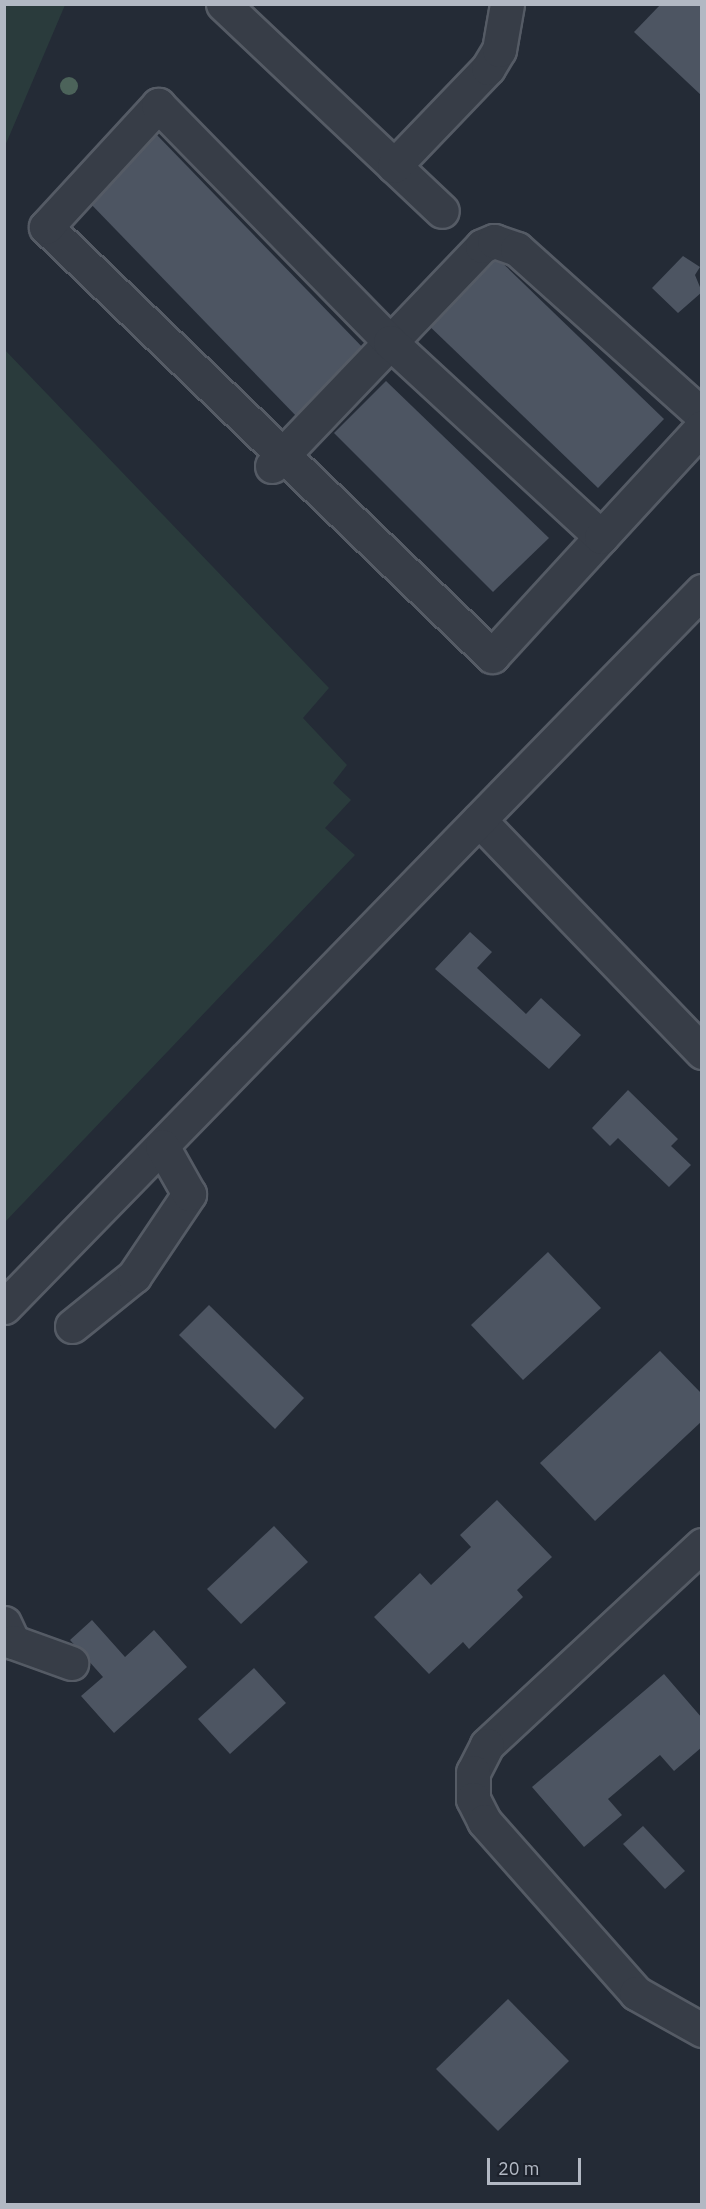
<!DOCTYPE html>
<html>
<head>
<meta charset="utf-8">
<style>
	body { margin:0 }
	#map { position:relative; width:706px; height:2209px; overflow:hidden; background:#242b36; font-family:"IBM Plex Sans",sans-serif }
	div>[style] { position:absolute }
	.green>* { inset:0; background:#2a3b3c }
	.building>* { inset:0; background:#4d5562 }
	.roads { filter:drop-shadow(2px 0 #555b65) drop-shadow(-2px 0 #555b65) drop-shadow(0 2px #555b65) drop-shadow(0 -2px #555b65) }
	.minor>* { height:33px; margin:-16.5px; padding:0 16.5px; transform-origin:16.5px; border-radius:16.5px; background:#373d47 }
	.trees>* { width:18px; height:18px; margin:-9px; border-radius:50%; background:#4c635a }
	span { translate:-50% -50%; white-space:nowrap; text-align:center; line-height:1.15; -webkit-text-stroke:4.5px #1d222c; paint-order:stroke }
	.frame { position:absolute; inset:0; border:6px solid #b2b8c3; pointer-events:none }
	.scale { position:absolute; left:487px; top:2158px; width:94px; height:27px; box-sizing:border-box; border:3px solid #b2b8c3; border-top:0; padding-left:8px; font-size:18px; line-height:21px; white-space:nowrap; color:#b2b8c3; -webkit-text-stroke:4px #1d222c; paint-order:stroke }
</style>
</head>
<body>
<div id="map">
	<div class="green">
		<i style="clip-path:polygon(5px 4px,65px 5px,5px 146px,4px 5px)"></i>
		<i style="clip-path:polygon(4px 349px,329px 688px,303px 718px,347px 765px,333px 783px,351px 800px,325px 828px,355px 855px,5px 1222px)"></i>
	</div>
	<div class="building">
		<i style="clip-path:polygon(661px 4px,702px 4px,702px 96px,634px 32px)"></i>
		<i style="clip-path:polygon(156px 134px,368px 353px,299px 419px,87px 200px)"></i>
		<i style="clip-path:polygon(490px 251px,664px 419px,598px 488px,423px 320px)"></i>
		<i style="clip-path:polygon(683px 256px,700px 267px,695px 275px,702px 292px,678px 313px,652px 288px)"></i>
		<i style="clip-path:polygon(386px 381px,549px 538px,493px 592px,334px 433px)"></i>
		<i style="clip-path:polygon(470px 932px,492px 952px,477px 968px,526px 1014px,541px 998px,581px 1035px,549px 1069px,435px 969px)"></i>
		<i style="clip-path:polygon(628px 1090px,678px 1139px,671px 1146px,691px 1165px,669px 1187px,618px 1138px,610px 1146px,592px 1128px)"></i>
		<i style="clip-path:polygon(548px 1252px,601px 1308px,523px 1380px,471px 1325px)"></i>
		<i style="clip-path:polygon(209px 1305px,304px 1398px,275px 1429px,179px 1335px)"></i>
		<i style="clip-path:polygon(660px 1351px,702px 1394px,702px 1421px,595px 1521px,540px 1463px)"></i>
		<i style="clip-path:polygon(497px 1500px,552px 1557px,517px 1590px,523px 1597px,469px 1649px,463px 1642px,429px 1674px,374px 1617px,420px 1573px,431px 1585px,471px 1547px,460px 1535px)"></i>
		<i style="clip-path:polygon(274px 1526px,308px 1562px,241px 1624px,207px 1589px)"></i>
		<i style="clip-path:polygon(92px 1620px,125px 1657px,154px 1630px,187px 1667px,114px 1733px,81px 1696px,103px 1677px,70px 1640px)"></i>
		<i style="clip-path:polygon(254px 1668px,286px 1703px,230px 1754px,198px 1719px)"></i>
		<i style="clip-path:polygon(664px 1674px,702px 1718px,702px 1747px,674px 1771px,660px 1755px,608px 1799px,622px 1815px,584px 1847px,532px 1787px)"></i>
		<i style="clip-path:polygon(643px 1826px,685px 1871px,665px 1889px,623px 1844px)"></i>
		<i style="clip-path:polygon(508px 1999px,569px 2061px,498px 2131px,436px 2069px)"></i>
	</div>
	<div class="roads">
		<div class="minor">
			<i style="left:223px;top:4px;width:301px;rotate:43.4deg"></i>
			<i style="left:394px;top:166px;width:136px;rotate:-46.2deg"></i>
			<i style="left:488px;top:68px;width:21px;rotate:-59deg"></i>
			<i style="left:499px;top:50px;width:47px;rotate:-80.1deg"></i>
			<i style="left:272px;top:466px;width:304px;rotate:-46.3deg"></i>
			<i style="left:482px;top:246px;width:13px;rotate:-23deg"></i>
			<i style="left:494px;top:241px;width:24px;rotate:19deg"></i>
			<i style="left:517px;top:249px;width:249px;rotate:41.9deg"></i>
			<i style="left:601px;top:537px;width:161px;rotate:132.5deg"></i>
			<i style="left:492px;top:656px;width:619px;rotate:-136.11deg"></i>
			<i style="left:46px;top:227px;width:166px;rotate:-47.4deg"></i>
			<i style="left:158px;top:105px;width:332px;rotate:45.6deg"></i>
			<i style="left:390px;top:342px;width:287px;rotate:42.7deg"></i>
			<i style="left:601px;top:537px;width:149px;rotate:-47.4deg"></i>
			<i style="left:479px;top:820px;width:322px;rotate:46.1deg"></i>
			<i style="left:4px;top:1307px;width:1000px;rotate:-45.73deg"></i>
			<i style="left:72px;top:1326px;width:80px;rotate:-38.9deg"></i>
			<i style="left:134px;top:1276px;width:99px;rotate:-56.1deg"></i>
			<i style="left:189px;top:1194px;width:55px;rotate:-119.4deg"></i>
			<i style="left:702px;top:1545px;width:294px;rotate:137.1deg"></i>
			<i style="left:487px;top:1745px;width:30px;rotate:117deg"></i>
			<i style="left:473px;top:1772px;width:27px;rotate:90deg"></i>
			<i style="left:473px;top:1799px;width:25px;rotate:63deg"></i>
			<i style="left:484px;top:1821px;width:230px;rotate:48.5deg"></i>
			<i style="left:636px;top:1993px;width:76px;rotate:29.3deg"></i>
			<i style="left:4px;top:1623px;width:21px;rotate:65deg"></i>
			<i style="left:13px;top:1642px;width:62px;rotate:19.9deg"></i>
		</div>
	</div>
	<div class="trees">
		<i style="left:69px;top:86px"></i>
	</div>
	<div class="frame"></div>
	<div class="scale">20 m</div>
</div>
</body>
</html>
